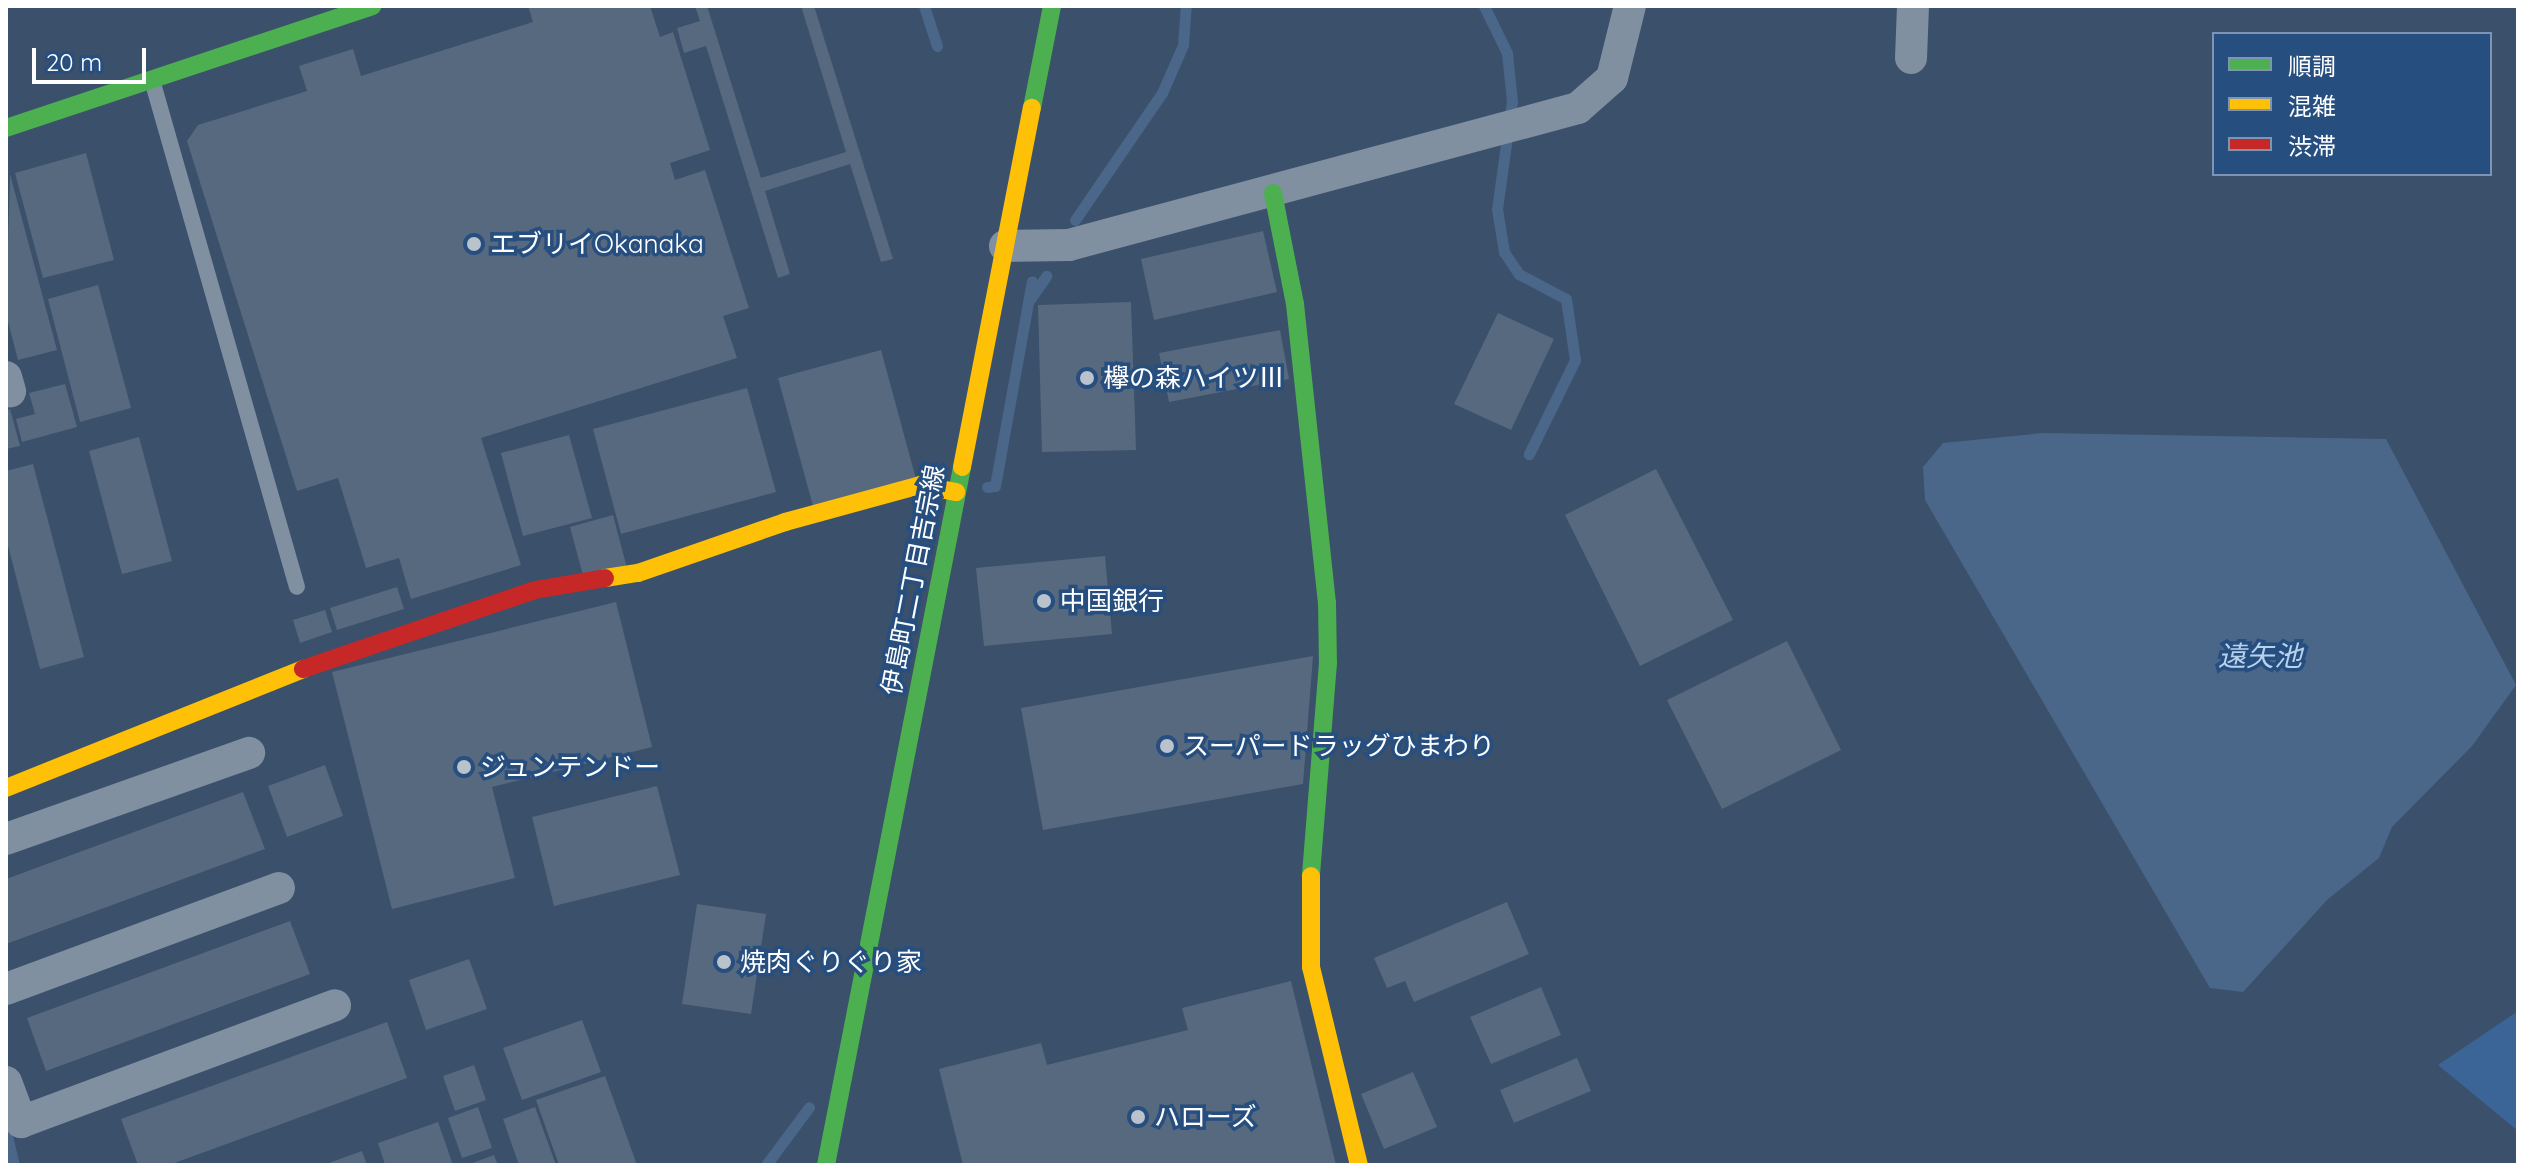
<!DOCTYPE html>
<html>
<head>
<meta charset="utf-8">
<style>
	body { margin:0 }
	#map { position:relative; width:2524px; height:1171px; overflow:hidden; background:#3a506b; font-family:Quicksand,"Noto Sans JP",sans-serif }
	div>[style] { position:absolute }
	.green>* { inset:0; background:#3b6596 }
	.water>* { inset:0; background:#4a6789 }
	.stream>* { height:11px; margin:-5.5px; padding:0 5.5px; transform-origin:5.5px; border-radius:5.5px; background:#4a6789 }
	.building>* { inset:0; background:#57697e }
	.lane>* { height:16px; margin:-8px; padding:0 8px; transform-origin:8px; border-radius:8px; background:#8090a1 }
	.street>* { height:32px; margin:-16px; padding:0 16px; transform-origin:16px; border-radius:16px; background:#8090a1 }
	.fast>* { height:18px; margin:-9px; padding:0 9px; transform-origin:9px; border-radius:9px; background:#4caf50 }
	.slow>* { height:18px; margin:-9px; padding:0 9px; transform-origin:9px; border-radius:9px; background:#ffc107 }
	.jam>* { height:18px; margin:-9px; padding:0 9px; transform-origin:9px; border-radius:9px; background:#c62828 }
	.dots>* { width:22px; height:22px; translate:-50% -50%; box-sizing:border-box; border:4px solid #264e7f; border-radius:50% }
	span { translate:-50% -50%; white-space:nowrap; text-align:center; line-height:1.15; -webkit-text-stroke:7px #264e7f; paint-order:stroke }
	.poi-label { font-size:26px; color:#fff }
	.left { translate:0 -50%; text-align:left }
	.street-label { font-size:26px; color:#fff }
	.water-label { font-size:28px; color:#b8d1ed; font-style:italic }
	.frame { position:absolute; inset:0; border:8px solid #fff; pointer-events:none }
	.legend { position:absolute; left:2212px; top:32px; width:280px; height:144px; box-sizing:border-box; background:#264e7f; border:2px solid #7d95b2; margin:0; padding:10px 14px; list-style:none; font-size:24px; color:#fff }
	.legend li { display:flex; align-items:center; gap:16px; height:40px }
	.legend b { width:40px; border:2px solid #7d95b2 }
	.scale { position:absolute; left:32px; top:48px; width:114px; height:36px; box-sizing:border-box; border:4px solid #fff; border-top:0; padding-left:10px; font-size:24px; line-height:28px; white-space:nowrap; color:#fff; -webkit-text-stroke:6px #264e7f; paint-order:stroke }
</style>
</head>
<body>
<div id="map">
	<div class="green">
		<i style="clip-path:polygon(2518px 1011px,2518px 1131px,2438px 1065px)"></i>
	</div>
	<div class="water">
		<i style="clip-path:polygon(2043px 433px,2386px 439px,2516px 685px,2472px 746px,2392px 827px,2379px 858px,2327px 900px,2243px 992px,2210px 988px,1925px 500px,1923px 467px,1943px 443px)"></i>
	</div>
	<div class="stream">
		<i style="left:924px;top:6px;width:42px;rotate:72deg"></i>
		<i style="left:1484px;top:6px;width:52px;rotate:63.9deg"></i>
		<i style="left:1507px;top:53px;width:48px;rotate:84.1deg"></i>
		<i style="left:1512px;top:101px;width:109px;rotate:97.9deg"></i>
		<i style="left:1497px;top:209px;width:44px;rotate:80.8deg"></i>
		<i style="left:1504px;top:252px;width:27px;rotate:56deg"></i>
		<i style="left:1519px;top:274px;width:53px;rotate:28deg"></i>
		<i style="left:1566px;top:299px;width:62px;rotate:81.6deg"></i>
		<i style="left:1575px;top:360px;width:105px;rotate:116.1deg"></i>
		<i style="left:1075px;top:220px;width:154px;rotate:-55.6deg"></i>
		<i style="left:1162px;top:93px;width:52px;rotate:-66.4deg"></i>
		<i style="left:1183px;top:45px;width:39px;rotate:-86deg"></i>
		<i style="left:1028px;top:302px;width:21px;rotate:-79deg"></i>
		<i style="left:987px;top:487px;width:8px;rotate:-7deg"></i>
		<i style="left:995px;top:486px;width:187px;rotate:-79.8deg"></i>
		<i style="left:1028px;top:302px;width:32px;rotate:-55deg"></i>
		<i style="left:6px;top:1131px;width:35px;rotate:77deg"></i>
		<i style="left:766px;top:1165px;width:72px;rotate:-53.4deg"></i>
	</div>
	<div class="building">
		<i style="clip-path:polygon(528px 6px,650px 6px,660px 37px,673px 32px,710px 150px,670px 163px,675px 180px,705px 170px,749px 308px,723px 316px,737px 358px,481px 438px,521px 565px,411px 599px,399px 558px,366px 568px,338px 478px,297px 491px,187px 141px,198px 125px,307px 91px,299px 66px,353px 49px,361px 76px,533px 22px)"></i>
		<i style="clip-path:polygon(695px 6px,707px 6px,761px 178px,846px 152px,801px 6px,814px 6px,893px 259px,881px 262px,850px 164px,765px 191px,790px 274px,778px 278px,706px 46px,684px 53px,677px 28px,700px 21px)"></i>
		<i style="clip-path:polygon(86px 153px,114px 260px,43px 278px,15px 173px)"></i>
		<i style="clip-path:polygon(10px 174px,57px 350px,18px 360px,6px 314px)"></i>
		<i style="clip-path:polygon(1263px 231px,1277px 292px,1154px 320px,1141px 259px)"></i>
		<i style="clip-path:polygon(98px 285px,131px 408px,80px 422px,48px 299px)"></i>
		<i style="clip-path:polygon(1131px 302px,1136px 450px,1042px 452px,1038px 305px)"></i>
		<i style="clip-path:polygon(1498px 313px,1554px 339px,1511px 430px,1454px 404px)"></i>
		<i style="clip-path:polygon(1280px 330px,1289px 379px,1169px 402px,1159px 353px)"></i>
		<i style="clip-path:polygon(881px 350px,916px 479px,813px 506px,778px 378px)"></i>
		<i style="clip-path:polygon(65px 384px,77px 427px,22px 442px,16px 419px,35px 414px,29px 393px)"></i>
		<i style="clip-path:polygon(747px 388px,776px 492px,621px 534px,593px 429px)"></i>
		<i style="clip-path:polygon(10px 409px,20px 446px,6px 449px,6px 410px)"></i>
		<i style="clip-path:polygon(569px 435px,592px 518px,523px 536px,501px 453px)"></i>
		<i style="clip-path:polygon(139px 437px,172px 561px,122px 574px,89px 451px)"></i>
		<i style="clip-path:polygon(33px 464px,84px 657px,40px 669px,6px 538px,6px 471px)"></i>
		<i style="clip-path:polygon(1656px 469px,1733px 620px,1640px 666px,1565px 515px)"></i>
		<i style="clip-path:polygon(613px 515px,627px 568px,584px 579px,570px 527px)"></i>
		<i style="clip-path:polygon(1105px 556px,1112px 634px,984px 646px,976px 568px)"></i>
		<i style="clip-path:polygon(397px 587px,404px 609px,337px 630px,330px 608px)"></i>
		<i style="clip-path:polygon(616px 602px,652px 747px,492px 787px,515px 878px,392px 909px,332px 672px)"></i>
		<i style="clip-path:polygon(325px 610px,332px 632px,300px 643px,293px 620px)"></i>
		<i style="clip-path:polygon(1787px 641px,1841px 750px,1722px 809px,1667px 700px)"></i>
		<i style="clip-path:polygon(1313px 656px,1303px 784px,1043px 830px,1021px 708px)"></i>
		<i style="clip-path:polygon(325px 765px,343px 816px,287px 837px,268px 786px)"></i>
		<i style="clip-path:polygon(657px 786px,680px 875px,554px 906px,532px 817px)"></i>
		<i style="clip-path:polygon(243px 792px,265px 849px,6px 944px,6px 879px)"></i>
		<i style="clip-path:polygon(1507px 902px,1529px 954px,1414px 1002px,1405px 981px,1387px 988px,1374px 958px)"></i>
		<i style="clip-path:polygon(697px 904px,766px 914px,751px 1014px,682px 1004px)"></i>
		<i style="clip-path:polygon(290px 921px,310px 974px,46px 1071px,27px 1018px)"></i>
		<i style="clip-path:polygon(469px 959px,487px 1009px,426px 1030px,409px 980px)"></i>
		<i style="clip-path:polygon(1291px 981px,1336px 1165px,963px 1165px,939px 1069px,1041px 1043px,1047px 1065px,1188px 1030px,1182px 1008px)"></i>
		<i style="clip-path:polygon(1541px 987px,1561px 1035px,1491px 1064px,1470px 1017px)"></i>
		<i style="clip-path:polygon(582px 1020px,601px 1072px,522px 1100px,503px 1048px)"></i>
		<i style="clip-path:polygon(387px 1022px,407px 1078px,169px 1165px,138px 1165px,121px 1119px)"></i>
		<i style="clip-path:polygon(1577px 1058px,1591px 1091px,1514px 1123px,1500px 1090px)"></i>
		<i style="clip-path:polygon(474px 1065px,486px 1100px,455px 1111px,443px 1076px)"></i>
		<i style="clip-path:polygon(1413px 1072px,1437px 1127px,1384px 1149px,1361px 1094px)"></i>
		<i style="clip-path:polygon(605px 1076px,637px 1165px,559px 1165px,536px 1100px)"></i>
		<i style="clip-path:polygon(478px 1107px,492px 1148px,462px 1158px,448px 1118px)"></i>
		<i style="clip-path:polygon(535px 1107px,556px 1165px,519px 1165px,503px 1119px)"></i>
		<i style="clip-path:polygon(438px 1122px,453px 1165px,385px 1165px,378px 1143px)"></i>
		<i style="clip-path:polygon(362px 1151px,367px 1165px,323px 1165px)"></i>
		<i style="clip-path:polygon(494px 1155px,498px 1165px,467px 1165px)"></i>
	</div>
	<div class="lane">
		<i style="left:152px;top:80px;width:527px;rotate:74.04deg"></i>
	</div>
	<div class="street">
		<i style="left:1911px;top:58px;width:52px;rotate:-87.8deg"></i>
		<i style="left:1005px;top:246px;width:64px;rotate:-0.9deg"></i>
		<i style="left:1069px;top:245px;width:527px;rotate:-15.06deg"></i>
		<i style="left:1578px;top:108px;width:45px;rotate:-41.4deg"></i>
		<i style="left:1612px;top:78px;width:74px;rotate:-76deg"></i>
		<i style="left:6px;top:377px;width:15px;rotate:74deg"></i>
		<i style="left:6px;top:839px;width:258px;rotate:-19.5deg"></i>
		<i style="left:6px;top:989px;width:291px;rotate:-20.3deg"></i>
		<i style="left:6px;top:1082px;width:43px;rotate:69.4deg"></i>
		<i style="left:21px;top:1122px;width:335px;rotate:-20.4deg"></i>
	</div>
	<div class="fast">
		<i style="left:1032px;top:108px;width:104px;rotate:-78.9deg"></i>
		<i style="left:6px;top:128px;width:386px;rotate:-18.4deg"></i>
		<i style="left:1273px;top:193px;width:113px;rotate:78.8deg"></i>
		<i style="left:1295px;top:304px;width:300px;rotate:83.9deg"></i>
		<i style="left:1327px;top:602px;width:61px;rotate:89.1deg"></i>
		<i style="left:1328px;top:663px;width:214px;rotate:94.6deg"></i>
		<i style="left:826px;top:1165px;width:711px;rotate:-78.97deg"></i>
	</div>
	<div class="slow">
		<i style="left:962px;top:467px;width:366px;rotate:-79deg"></i>
		<i style="left:605px;top:578px;width:33px;rotate:-9deg"></i>
		<i style="left:638px;top:573px;width:156px;rotate:-19.1deg"></i>
		<i style="left:785px;top:522px;width:140px;rotate:-15.3deg"></i>
		<i style="left:920px;top:485px;width:37px;rotate:11deg"></i>
		<i style="left:6px;top:788px;width:320px;rotate:-21.8deg"></i>
		<i style="left:1311px;top:876px;width:91px;rotate:90deg"></i>
		<i style="left:1311px;top:967px;width:204px;rotate:76.4deg"></i>
	</div>
	<div class="jam">
		<i style="left:303px;top:669px;width:245px;rotate:-18.8deg"></i>
		<i style="left:535px;top:590px;width:71px;rotate:-9.7deg"></i>
	</div>
	<div class="dots">
		<i style="left:474px;top:244px;background:#bac2cb"></i>
		<i style="left:1087px;top:378px;background:#bac2cb"></i>
		<i style="left:1044px;top:601px;background:#bac2cb"></i>
		<i style="left:1167px;top:746px;background:#bac2cb"></i>
		<i style="left:464px;top:767px;background:#bac2cb"></i>
		<i style="left:724px;top:962px;background:#bac2cb"></i>
		<i style="left:1138px;top:1117px;background:#bac2cb"></i>
	</div>
	<div class="poi-label">
		<span class="left" style="left:490px;top:244px">エブリイOkanaka</span>
		<span class="left" style="left:1103px;top:378px">欅の森ハイツⅢ</span>
		<span class="left" style="left:1060px;top:601px">中国銀行</span>
		<span class="left" style="left:1183px;top:746px">スーパードラッグひまわり</span>
		<span class="left" style="left:480px;top:767px">ジュンテンドー</span>
		<span class="left" style="left:740px;top:962px">焼肉ぐりぐり家</span>
		<span class="left" style="left:1154px;top:1117px">ハローズ</span>
	</div>
	<div class="street-label">
		<span style="left:913px;top:580px;rotate:-79deg">伊島町二丁目吉宗線</span>
	</div>
	<div class="water-label">
		<span style="left:2260px;top:656px">遠矢池</span>
	</div>
	<div class="frame"></div>
	<ul class="legend">
	<li><b style="height:10px;background:#4caf50"></b>順調</li>
	<li><b style="height:10px;background:#ffc107"></b>混雑</li>
	<li><b style="height:10px;background:#c62828"></b>渋滞</li>
	</ul>
	<div class="scale">20 m</div>
</div>
</body>
</html>
